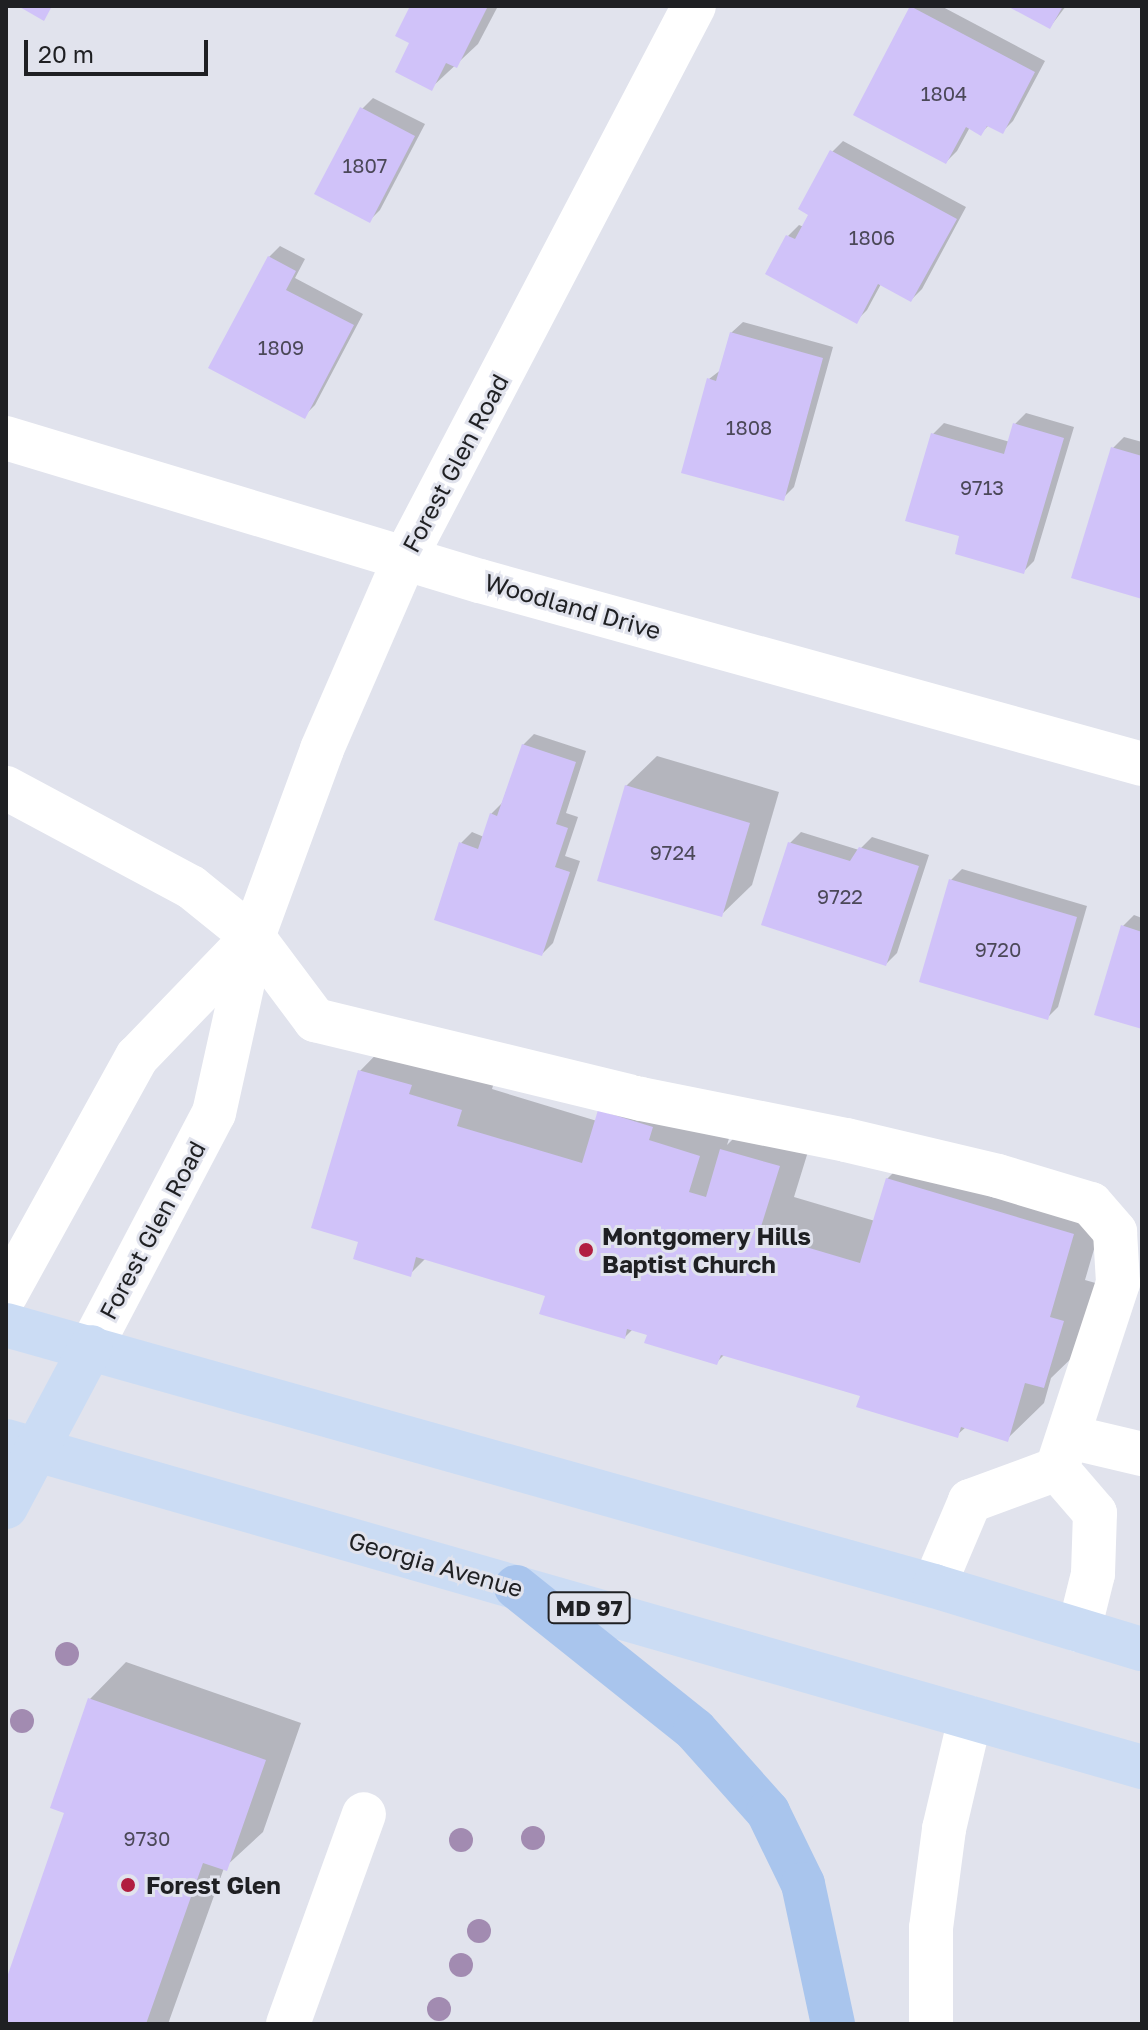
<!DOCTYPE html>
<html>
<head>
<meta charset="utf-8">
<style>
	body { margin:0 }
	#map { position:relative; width:1148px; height:2030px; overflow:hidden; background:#e1e3ed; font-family:"Golos Text",sans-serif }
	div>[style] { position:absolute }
	.shadow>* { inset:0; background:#0003 }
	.building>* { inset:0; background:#d0c2f9 }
	.minor>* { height:44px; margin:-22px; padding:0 22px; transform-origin:22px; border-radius:22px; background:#fff }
	.major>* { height:44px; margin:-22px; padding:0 22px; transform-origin:22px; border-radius:22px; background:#cbdcf4 }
	.highway>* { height:44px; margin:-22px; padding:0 22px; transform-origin:22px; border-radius:22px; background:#a9c5ed }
	.trees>* { width:24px; height:24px; margin:-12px; border-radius:50%; background:#a28bb1 }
	.dots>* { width:22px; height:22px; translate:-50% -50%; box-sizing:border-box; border:4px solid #e1e3ed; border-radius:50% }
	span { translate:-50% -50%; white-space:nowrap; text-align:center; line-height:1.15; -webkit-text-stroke:6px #e1e3ed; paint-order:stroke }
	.number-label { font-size:20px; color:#4b4858 }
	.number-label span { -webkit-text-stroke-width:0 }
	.shield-label span { padding:2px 6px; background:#e1e3ed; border:2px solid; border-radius:6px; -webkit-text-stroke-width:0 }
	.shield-label { font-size:22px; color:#1f2023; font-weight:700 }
	.street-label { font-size:24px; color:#1f2023 }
	.poi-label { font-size:24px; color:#1f2023; font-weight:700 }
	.left { translate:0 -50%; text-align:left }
	.frame { position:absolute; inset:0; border:8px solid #1f2023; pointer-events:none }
	.scale { position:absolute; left:24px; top:40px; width:184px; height:36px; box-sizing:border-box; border:4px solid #1f2023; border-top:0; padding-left:10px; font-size:24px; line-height:28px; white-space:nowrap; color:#1f2023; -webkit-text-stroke:6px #e1e3ed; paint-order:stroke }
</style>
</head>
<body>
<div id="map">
	<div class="shadow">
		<i style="clip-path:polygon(412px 6px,498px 6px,478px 44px,431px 88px)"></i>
		<i style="clip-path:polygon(913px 6px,941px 6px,1045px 61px,1013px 121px,1002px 132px,989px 125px,981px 133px,970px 127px,957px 151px,946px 162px)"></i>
		<i style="clip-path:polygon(1011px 6px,1066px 6px,1050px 27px)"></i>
		<i style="clip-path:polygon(373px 98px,425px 124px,380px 210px,369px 221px,362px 109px)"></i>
		<i style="clip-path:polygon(843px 141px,966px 207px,922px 289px,911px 300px,881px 284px,867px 310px,856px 321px,788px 236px,799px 225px,804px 227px,832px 152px)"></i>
		<i style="clip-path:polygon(280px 246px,305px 259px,295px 278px,363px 314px,315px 405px,304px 416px,269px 257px)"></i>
		<i style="clip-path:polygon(743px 322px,833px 347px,794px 487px,783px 498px,709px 379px,722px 369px,731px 333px)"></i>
		<i style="clip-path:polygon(1026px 413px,1074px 427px,1034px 561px,1023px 572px,962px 535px,933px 434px,944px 423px,1010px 442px,1015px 424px)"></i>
		<i style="clip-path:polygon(1124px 437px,1142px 442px,1142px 597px,1113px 448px)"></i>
		<i style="clip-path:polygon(534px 734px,586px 751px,566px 813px,578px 817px,565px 856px,580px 861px,553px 943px,542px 954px,461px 843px,472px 832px,484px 837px,491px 814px,502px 803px,523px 745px)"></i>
		<i style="clip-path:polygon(657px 756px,779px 792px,752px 885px,721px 915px,626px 786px)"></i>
		<i style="clip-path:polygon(801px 832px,859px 850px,872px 837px,929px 855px,897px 953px,886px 964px,790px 843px)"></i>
		<i style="clip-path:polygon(962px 869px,1087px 906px,1058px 1007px,1047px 1018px,951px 880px)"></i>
		<i style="clip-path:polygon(1134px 915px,1142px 918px,1142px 1027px,1123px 926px)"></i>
		<i style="clip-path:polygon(396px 1034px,497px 1073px,492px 1089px,597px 1121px,600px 1111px,636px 1075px,689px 1091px,735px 1119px,727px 1145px,759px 1113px,815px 1129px,794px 1197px,875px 1221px,887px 1179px,924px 1142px,1109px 1198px,1085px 1280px,1099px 1284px,1080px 1350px,1051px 1378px,1044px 1403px,1007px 1439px,966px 1427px,957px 1435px,862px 1395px,725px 1354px,717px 1362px,633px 1329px,625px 1337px,547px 1294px,426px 1258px,410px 1274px,361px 1241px,360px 1071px)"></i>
		<i style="clip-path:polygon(126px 1662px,301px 1723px,263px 1832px,224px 1868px,168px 2024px,6px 2024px,6px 1986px,67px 1812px,90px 1699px)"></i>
	</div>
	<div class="building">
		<i style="clip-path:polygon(18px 6px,52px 6px,44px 21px)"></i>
		<i style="clip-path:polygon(410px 6px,488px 6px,457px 68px,446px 63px,432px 91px,395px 72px,409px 43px,395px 36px)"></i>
		<i style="clip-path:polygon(910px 6px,1035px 72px,1003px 134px,987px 126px,981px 136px,966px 127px,946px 164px,853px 115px)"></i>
		<i style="clip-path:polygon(1007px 6px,1063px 6px,1050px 29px)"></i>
		<i style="clip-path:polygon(360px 107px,415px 136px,370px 223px,314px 194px)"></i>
		<i style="clip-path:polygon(830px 150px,957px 219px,911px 302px,878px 284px,857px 324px,765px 274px,786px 235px,795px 239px,808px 215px,798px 209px)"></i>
		<i style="clip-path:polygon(268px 256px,296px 271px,286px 290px,354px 325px,305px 419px,208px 368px)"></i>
		<i style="clip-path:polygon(730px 332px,823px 358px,784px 501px,681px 473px,707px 378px,716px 381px)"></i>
		<i style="clip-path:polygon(1013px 423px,1064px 438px,1024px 574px,955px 554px,959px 536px,905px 521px,931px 433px,1004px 454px)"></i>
		<i style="clip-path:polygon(1111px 447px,1142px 456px,1142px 599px,1071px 578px)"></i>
		<i style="clip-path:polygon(522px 744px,576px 762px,556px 824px,568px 828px,555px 867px,570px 872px,542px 956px,434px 920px,459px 842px,478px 849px,490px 813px,497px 816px)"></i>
		<i style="clip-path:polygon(625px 785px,750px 823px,722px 917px,597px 881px)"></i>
		<i style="clip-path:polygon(788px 842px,850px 861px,859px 847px,919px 866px,886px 966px,761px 925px)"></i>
		<i style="clip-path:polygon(949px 879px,1077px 917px,1048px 1020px,919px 982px)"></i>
		<i style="clip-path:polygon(1121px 925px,1142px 932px,1142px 1029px,1094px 1015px)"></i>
		<i style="clip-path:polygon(358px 1070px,412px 1085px,409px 1094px,462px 1110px,457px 1126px,582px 1163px,598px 1110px,653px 1127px,649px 1140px,700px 1156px,689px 1192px,706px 1197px,720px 1149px,780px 1166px,759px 1233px,860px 1263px,886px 1178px,1074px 1234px,1050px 1317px,1064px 1321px,1044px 1388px,1025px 1383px,1008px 1442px,961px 1427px,958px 1438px,856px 1407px,860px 1396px,721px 1355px,717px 1365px,644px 1343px,647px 1335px,627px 1329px,625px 1339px,539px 1314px,545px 1296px,416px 1257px,411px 1277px,353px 1259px,358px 1242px,311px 1228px)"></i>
		<i style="clip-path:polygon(88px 1698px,266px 1760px,227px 1871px,203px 1863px,146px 2024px,6px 2024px,6px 1980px,64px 1813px,50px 1808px)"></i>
	</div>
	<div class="minor">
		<i style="left:6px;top:438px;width:495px;rotate:16.8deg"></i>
		<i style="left:480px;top:581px;width:687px;rotate:15.45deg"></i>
		<i style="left:6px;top:788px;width:210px;rotate:28.2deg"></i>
		<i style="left:191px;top:887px;width:80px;rotate:38.9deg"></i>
		<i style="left:253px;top:937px;width:104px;rotate:53.2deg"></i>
		<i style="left:315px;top:1020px;width:335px;rotate:13.6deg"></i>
		<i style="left:641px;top:1099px;width:209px;rotate:11.3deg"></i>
		<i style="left:846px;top:1140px;width:156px;rotate:13.3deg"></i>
		<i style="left:998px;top:1176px;width:97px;rotate:16.8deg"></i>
		<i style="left:1091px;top:1204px;width:37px;rotate:49deg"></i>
		<i style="left:1115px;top:1232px;width:51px;rotate:86.6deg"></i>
		<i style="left:1118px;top:1283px;width:196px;rotate:108.2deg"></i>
		<i style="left:1057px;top:1469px;width:93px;rotate:159.8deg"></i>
		<i style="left:970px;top:1501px;width:92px;rotate:113deg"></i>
		<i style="left:6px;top:1294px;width:271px;rotate:-61.1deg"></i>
		<i style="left:137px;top:1057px;width:167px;rotate:-46deg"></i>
		<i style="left:91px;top:1347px;width:264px;rotate:-62.3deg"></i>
		<i style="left:214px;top:1113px;width:180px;rotate:-77.5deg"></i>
		<i style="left:253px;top:937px;width:200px;rotate:-69.8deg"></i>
		<i style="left:322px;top:749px;width:208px;rotate:-66.5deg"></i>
		<i style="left:405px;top:558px;width:623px;rotate:-62.37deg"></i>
		<i style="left:1070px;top:1437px;width:74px;rotate:13.3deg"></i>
		<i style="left:1057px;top:1469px;width:58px;rotate:49.2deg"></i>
		<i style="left:1095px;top:1513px;width:61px;rotate:91.9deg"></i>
		<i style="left:1093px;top:1574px;width:58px;rotate:104deg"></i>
		<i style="left:288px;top:2024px;width:223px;rotate:-70.1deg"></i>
		<i style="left:931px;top:2024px;width:96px;rotate:-90deg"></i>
		<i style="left:931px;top:1928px;width:100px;rotate:-82.5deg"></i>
		<i style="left:944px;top:1829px;width:114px;rotate:-76.8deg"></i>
	</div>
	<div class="major">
		<i style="left:6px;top:1325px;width:964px;rotate:15.71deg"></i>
		<i style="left:934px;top:1586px;width:217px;rotate:16.9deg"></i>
		<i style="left:6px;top:1441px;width:1182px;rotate:16.01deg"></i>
		<i style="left:6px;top:1507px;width:181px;rotate:-62deg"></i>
	</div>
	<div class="highway">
		<i style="left:516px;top:1587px;width:229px;rotate:38.6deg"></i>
		<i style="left:695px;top:1730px;width:110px;rotate:48.3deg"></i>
		<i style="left:768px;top:1812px;width:80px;rotate:64.1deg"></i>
		<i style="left:803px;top:1884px;width:143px;rotate:77.9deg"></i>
	</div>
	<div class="trees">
		<i style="left:67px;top:1654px"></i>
		<i style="left:22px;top:1721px"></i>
		<i style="left:533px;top:1838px"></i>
		<i style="left:461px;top:1840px"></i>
		<i style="left:479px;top:1931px"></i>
		<i style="left:461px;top:1965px"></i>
		<i style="left:439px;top:2009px"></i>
	</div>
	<div class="dots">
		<i style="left:586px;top:1250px;background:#b11e40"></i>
		<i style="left:128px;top:1885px;background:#b11e40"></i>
	</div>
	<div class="number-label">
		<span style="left:944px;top:93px">1804</span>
		<span style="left:365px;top:165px">1807</span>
		<span style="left:872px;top:237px">1806</span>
		<span style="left:281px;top:347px">1809</span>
		<span style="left:749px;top:427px">1808</span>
		<span style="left:982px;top:487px">9713</span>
		<span style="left:673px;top:852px">9724</span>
		<span style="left:840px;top:896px">9722</span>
		<span style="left:998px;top:949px">9720</span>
		<span style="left:147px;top:1838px">9730</span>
	</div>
	<div class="shield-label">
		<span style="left:589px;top:1608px">MD 97</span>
	</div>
	<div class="street-label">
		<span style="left:455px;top:463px;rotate:-62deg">Forest Glen Road</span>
		<span style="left:573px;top:606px;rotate:16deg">Woodland Drive</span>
		<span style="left:152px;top:1230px;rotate:-62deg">Forest Glen Road</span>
		<span style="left:436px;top:1564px;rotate:16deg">Georgia Avenue</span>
	</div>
	<div class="poi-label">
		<span class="left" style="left:602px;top:1250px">Montgomery Hills<br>Baptist Church</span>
		<span class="left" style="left:146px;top:1885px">Forest Glen</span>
	</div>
	<div class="frame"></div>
	<div class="scale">20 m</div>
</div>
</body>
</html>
